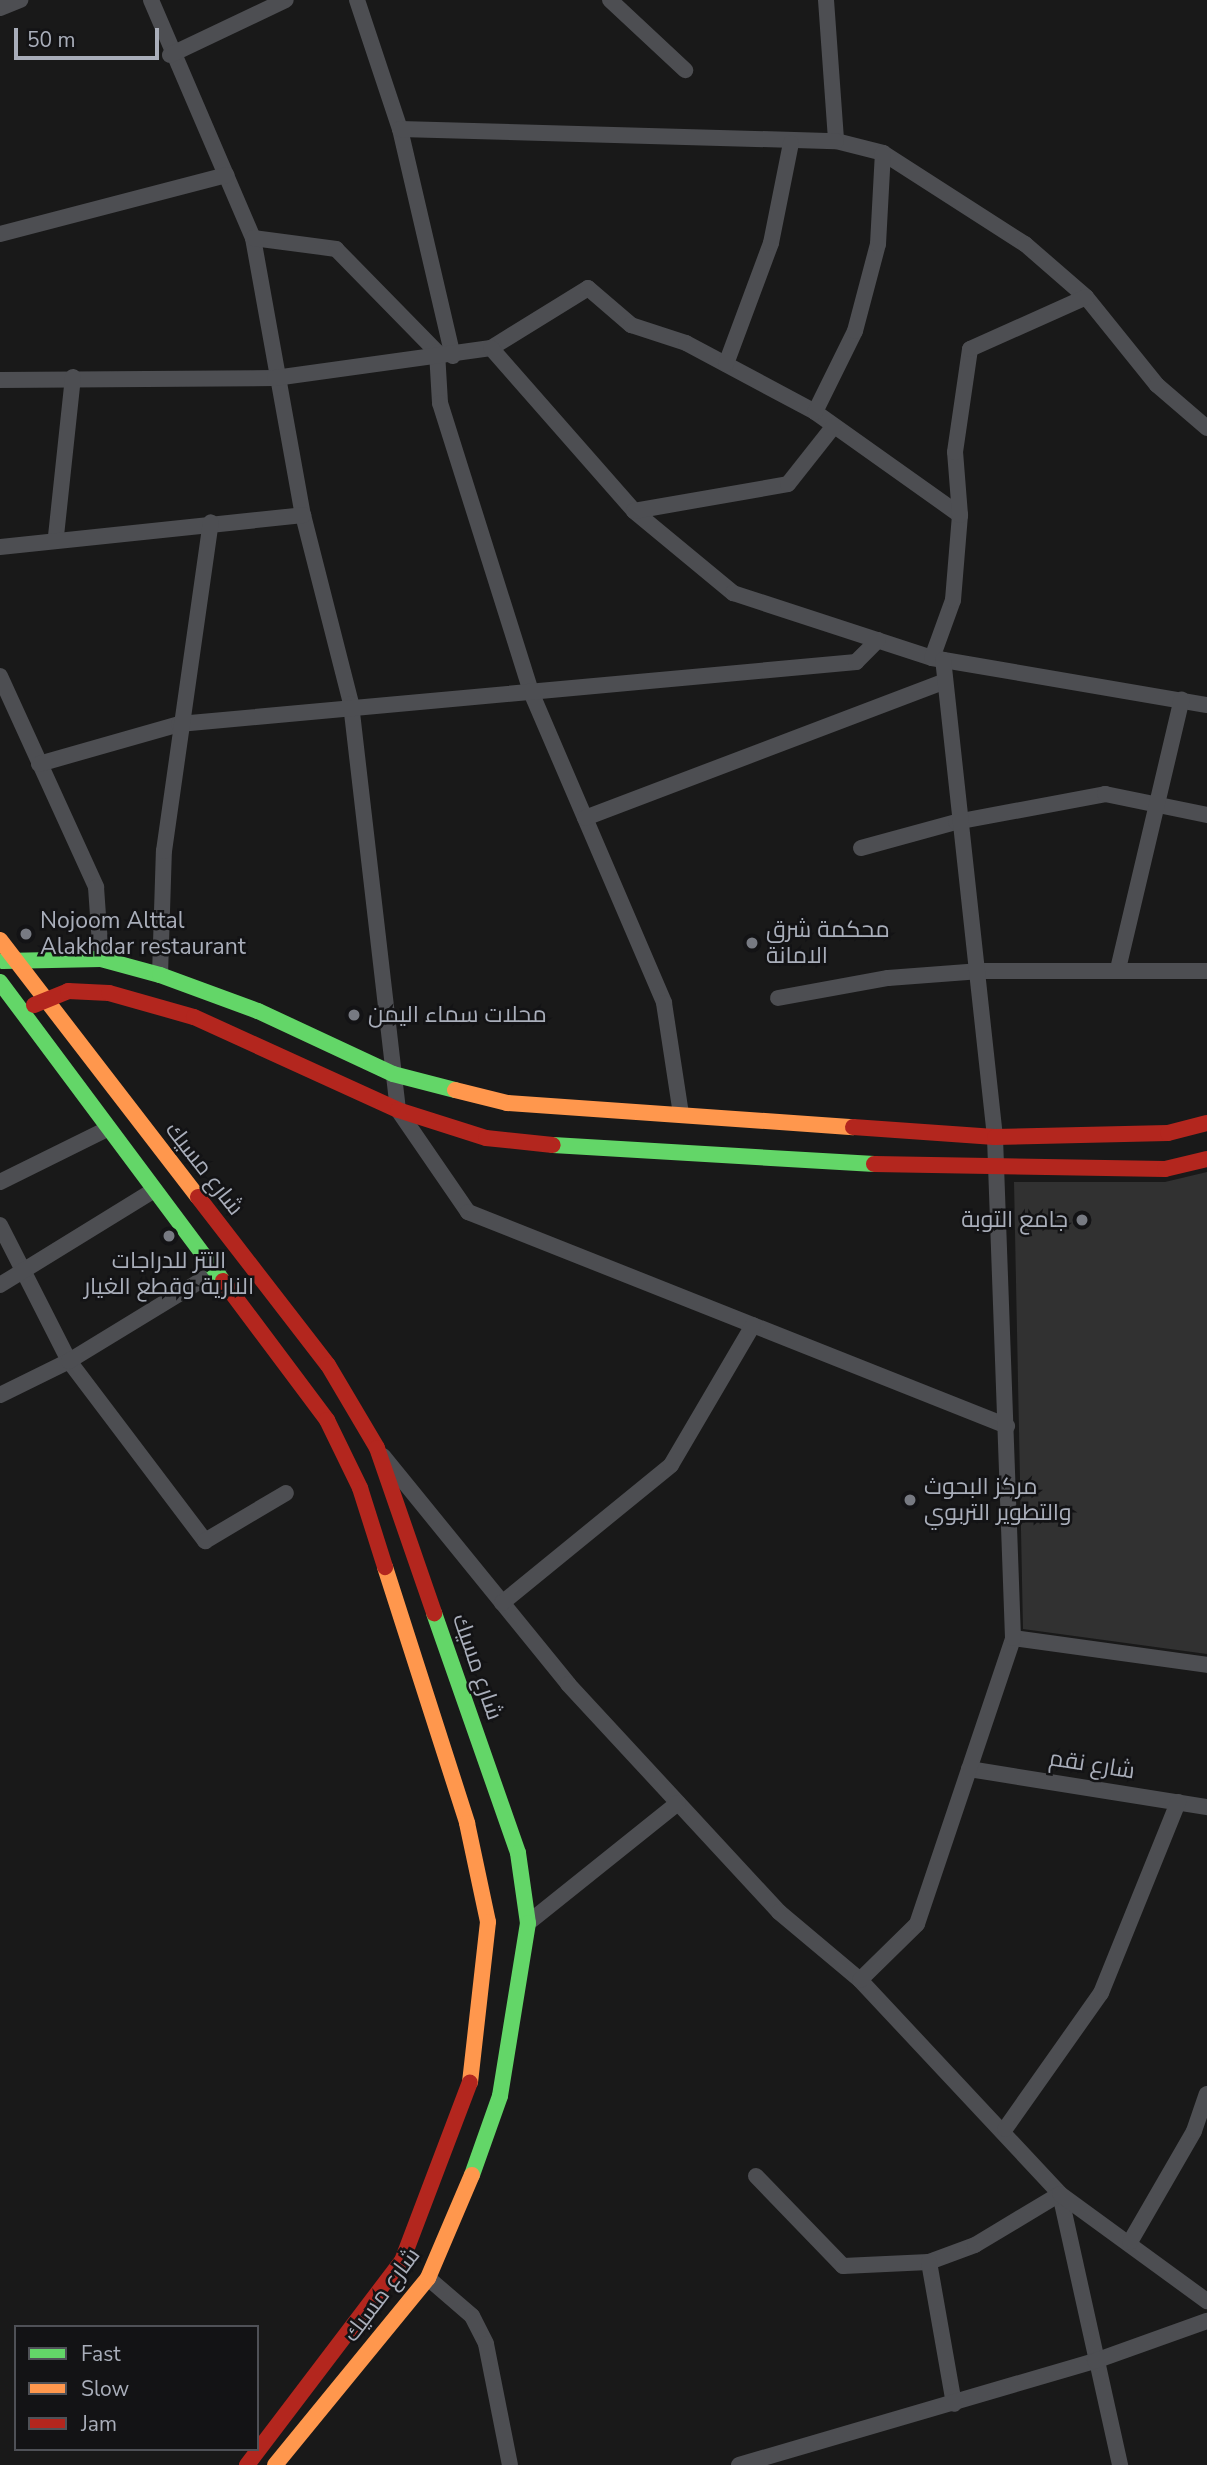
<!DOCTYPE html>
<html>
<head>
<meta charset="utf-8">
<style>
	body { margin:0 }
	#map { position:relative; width:1207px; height:2465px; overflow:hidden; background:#191919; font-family:"Nunito Sans",Cairo,sans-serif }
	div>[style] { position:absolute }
	.building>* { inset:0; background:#313131 }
	.street>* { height:16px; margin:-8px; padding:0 8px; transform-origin:8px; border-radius:8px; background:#4d4e52 }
	.fast>* { height:16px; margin:-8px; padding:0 8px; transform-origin:8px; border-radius:8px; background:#63d668 }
	.slow>* { height:16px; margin:-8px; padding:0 8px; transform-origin:8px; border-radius:8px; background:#ff974d }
	.jam>* { height:16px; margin:-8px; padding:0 8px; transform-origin:8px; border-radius:8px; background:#b3261e }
	.dots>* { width:19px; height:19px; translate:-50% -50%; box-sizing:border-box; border:4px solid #131315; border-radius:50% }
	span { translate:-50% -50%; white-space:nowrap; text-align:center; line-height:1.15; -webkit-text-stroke:5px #131315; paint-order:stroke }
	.poi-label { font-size:23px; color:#a9aeba }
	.left { translate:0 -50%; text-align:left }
	.right { translate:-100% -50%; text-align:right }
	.street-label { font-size:23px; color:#a9aeba }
	.legend { position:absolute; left:14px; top:2325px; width:245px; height:126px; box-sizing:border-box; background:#131315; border:2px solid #4f5157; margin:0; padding:9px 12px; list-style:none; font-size:21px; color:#a9aeba }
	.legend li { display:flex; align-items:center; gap:14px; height:35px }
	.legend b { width:35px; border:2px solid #4f5157 }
	.scale { position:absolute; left:14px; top:28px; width:145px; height:32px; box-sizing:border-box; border:4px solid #a9aeba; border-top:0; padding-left:9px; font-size:21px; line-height:24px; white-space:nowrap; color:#a9aeba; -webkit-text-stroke:5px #131315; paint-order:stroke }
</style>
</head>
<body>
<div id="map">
	<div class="building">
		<i style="clip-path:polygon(1207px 1172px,1207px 1654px,1023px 1629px,1014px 1182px,1165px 1182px)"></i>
	</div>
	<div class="street">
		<i style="left:151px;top:0;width:259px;rotate:66.8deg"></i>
		<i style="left:253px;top:238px;width:281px;rotate:79.8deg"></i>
		<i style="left:303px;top:515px;width:195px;rotate:75.7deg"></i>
		<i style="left:351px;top:704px;width:409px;rotate:83.4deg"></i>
		<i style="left:398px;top:1110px;width:124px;rotate:55.5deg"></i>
		<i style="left:468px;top:1212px;width:580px;rotate:21.65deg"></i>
		<i style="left:357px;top:0;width:136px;rotate:71.6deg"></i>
		<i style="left:400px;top:129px;width:233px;rotate:76.9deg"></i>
		<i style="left:610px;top:0;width:103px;rotate:43deg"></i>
		<i style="left:826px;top:0;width:141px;rotate:85.9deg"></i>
		<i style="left:836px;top:141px;width:49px;rotate:14.3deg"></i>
		<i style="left:883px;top:153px;width:169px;rotate:32.7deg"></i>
		<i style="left:1025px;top:244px;width:81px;rotate:41deg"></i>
		<i style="left:1086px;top:297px;width:113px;rotate:51.1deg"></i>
		<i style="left:1157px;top:385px;width:66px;rotate:40.7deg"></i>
		<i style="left:0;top:8px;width:22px;rotate:-22deg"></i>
		<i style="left:170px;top:55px;width:128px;rotate:-25.4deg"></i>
		<i style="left:400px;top:129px;width:436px;rotate:1.6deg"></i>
		<i style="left:0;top:234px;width:234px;rotate:-14.6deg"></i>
		<i style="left:253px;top:238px;width:84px;rotate:7.5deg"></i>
		<i style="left:336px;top:249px;width:144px;rotate:45.6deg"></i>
		<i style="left:437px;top:352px;width:51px;rotate:86.6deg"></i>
		<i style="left:440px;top:403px;width:303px;rotate:72.5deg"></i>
		<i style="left:531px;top:692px;width:338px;rotate:66.8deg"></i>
		<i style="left:664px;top:1003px;width:112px;rotate:81.3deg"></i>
		<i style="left:491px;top:348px;width:114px;rotate:-31.7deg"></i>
		<i style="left:588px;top:288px;width:57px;rotate:40.7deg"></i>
		<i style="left:631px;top:325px;width:58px;rotate:18.1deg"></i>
		<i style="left:686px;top:343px;width:146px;rotate:28.1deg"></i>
		<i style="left:815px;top:412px;width:178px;rotate:35.4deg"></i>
		<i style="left:726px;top:364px;width:129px;rotate:-69.6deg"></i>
		<i style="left:771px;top:243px;width:102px;rotate:-78.7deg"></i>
		<i style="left:0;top:380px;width:275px;rotate:-0.4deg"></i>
		<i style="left:275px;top:378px;width:218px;rotate:-7.9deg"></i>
		<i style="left:491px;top:348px;width:217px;rotate:48.7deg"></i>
		<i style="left:634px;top:511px;width:129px;rotate:39.6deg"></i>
		<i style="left:733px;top:593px;width:209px;rotate:18.1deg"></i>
		<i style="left:932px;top:658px;width:279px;rotate:9.7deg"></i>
		<i style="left:815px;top:412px;width:90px;rotate:-63.7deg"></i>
		<i style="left:855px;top:331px;width:90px;rotate:-75.2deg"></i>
		<i style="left:878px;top:244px;width:91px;rotate:-86.9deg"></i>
		<i style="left:634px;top:511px;width:156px;rotate:-9.9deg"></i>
		<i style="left:788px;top:484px;width:73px;rotate:-51.7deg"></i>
		<i style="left:56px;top:536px;width:160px;rotate:-83.9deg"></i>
		<i style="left:0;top:547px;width:305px;rotate:-6deg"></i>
		<i style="left:932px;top:658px;width:62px;rotate:-70.1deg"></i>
		<i style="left:953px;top:600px;width:85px;rotate:-85.3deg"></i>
		<i style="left:960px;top:515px;width:63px;rotate:-94.5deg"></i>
		<i style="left:955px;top:452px;width:104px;rotate:-81.7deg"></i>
		<i style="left:970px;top:349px;width:127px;rotate:-24.1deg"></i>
		<i style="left:0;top:676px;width:232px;rotate:65.5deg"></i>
		<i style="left:96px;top:887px;width:72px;rotate:86deg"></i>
		<i style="left:39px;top:764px;width:146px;rotate:-15.9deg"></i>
		<i style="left:179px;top:724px;width:680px;rotate:-5.23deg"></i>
		<i style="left:856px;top:662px;width:31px;rotate:-45deg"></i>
		<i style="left:585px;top:818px;width:385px;rotate:-20.8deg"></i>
		<i style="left:861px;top:848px;width:98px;rotate:-15.3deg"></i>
		<i style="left:956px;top:822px;width:152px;rotate:-10.6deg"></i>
		<i style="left:1105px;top:794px;width:104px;rotate:11.6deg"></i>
		<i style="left:1118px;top:969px;width:277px;rotate:-76.7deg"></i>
		<i style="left:160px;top:975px;width:124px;rotate:-88.2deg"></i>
		<i style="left:164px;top:851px;width:332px;rotate:-81.9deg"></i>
		<i style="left:778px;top:998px;width:112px;rotate:-10.3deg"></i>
		<i style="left:888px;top:978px;width:93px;rotate:-4.3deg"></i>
		<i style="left:981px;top:971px;width:226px"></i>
		<i style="left:0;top:1182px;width:117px;rotate:-26.3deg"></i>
		<i style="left:0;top:1225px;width:153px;rotate:63.1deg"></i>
		<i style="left:69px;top:1361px;width:226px;rotate:52.9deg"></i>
		<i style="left:205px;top:1541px;width:94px;rotate:-30.7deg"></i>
		<i style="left:0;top:1285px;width:180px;rotate:-31.6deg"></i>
		<i style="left:0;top:1395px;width:77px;rotate:-26.2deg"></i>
		<i style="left:69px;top:1361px;width:175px;rotate:-31.4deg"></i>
		<i style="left:383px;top:1456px;width:294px;rotate:50.9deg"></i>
		<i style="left:568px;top:1684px;width:311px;rotate:47.2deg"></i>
		<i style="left:779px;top:1912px;width:106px;rotate:40deg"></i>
		<i style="left:860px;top:1980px;width:293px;rotate:46.9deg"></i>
		<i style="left:1060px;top:2194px;width:278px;rotate:77.5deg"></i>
		<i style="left:502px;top:1603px;width:218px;rotate:-39.2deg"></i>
		<i style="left:671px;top:1465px;width:162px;rotate:-59.6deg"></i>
		<i style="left:1013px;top:1638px;width:196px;rotate:7.9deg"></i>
		<i style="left:969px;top:1769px;width:241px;rotate:9.1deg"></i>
		<i style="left:528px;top:1923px;width:192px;rotate:-38.7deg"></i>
		<i style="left:860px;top:1980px;width:80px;rotate:-44.5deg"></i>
		<i style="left:917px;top:1924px;width:302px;rotate:-71.4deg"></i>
		<i style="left:1013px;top:1638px;width:501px;rotate:-92.06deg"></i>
		<i style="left:995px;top:1137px;width:480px;rotate:-96.2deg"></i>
		<i style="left:1005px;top:2129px;width:166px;rotate:-54.8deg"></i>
		<i style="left:1101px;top:1993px;width:206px;rotate:-68deg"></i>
		<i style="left:756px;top:2176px;width:125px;rotate:46deg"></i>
		<i style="left:843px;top:2266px;width:86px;rotate:-2.7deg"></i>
		<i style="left:929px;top:2262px;width:49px;rotate:-20.3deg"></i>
		<i style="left:975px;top:2245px;width:99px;rotate:-31deg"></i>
		<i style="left:1060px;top:2194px;width:182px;rotate:36.1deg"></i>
		<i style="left:1130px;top:2242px;width:128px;rotate:-60deg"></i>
		<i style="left:1194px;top:2131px;width:39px;rotate:-71deg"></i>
		<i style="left:929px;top:2262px;width:144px;rotate:80deg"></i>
		<i style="left:428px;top:2278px;width:58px;rotate:40.8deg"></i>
		<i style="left:472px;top:2316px;width:31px;rotate:63deg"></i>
		<i style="left:486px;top:2344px;width:123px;rotate:78.8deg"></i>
		<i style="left:739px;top:2465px;width:371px;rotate:-16.3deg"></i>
		<i style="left:1095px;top:2361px;width:119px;rotate:-19.7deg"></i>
	</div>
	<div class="fast">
		<i style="left:3px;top:961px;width:98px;rotate:-1.2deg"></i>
		<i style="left:101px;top:959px;width:61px;rotate:15.2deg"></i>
		<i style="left:160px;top:975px;width:104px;rotate:20.2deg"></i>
		<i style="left:258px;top:1011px;width:149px;rotate:25deg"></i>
		<i style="left:393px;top:1074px;width:64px;rotate:14.5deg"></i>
		<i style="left:0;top:982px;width:373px;rotate:53.3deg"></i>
		<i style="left:553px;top:1145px;width:322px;rotate:3.4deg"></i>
		<i style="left:434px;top:1613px;width:254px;rotate:70.7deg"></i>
		<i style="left:518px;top:1853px;width:71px;rotate:81.9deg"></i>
		<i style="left:528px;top:1923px;width:175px;rotate:99.2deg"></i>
		<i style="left:500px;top:2096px;width:84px;rotate:109.5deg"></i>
	</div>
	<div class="slow">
		<i style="left:0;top:940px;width:324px;rotate:52.4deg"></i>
		<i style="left:455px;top:1090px;width:54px;rotate:14deg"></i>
		<i style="left:507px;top:1103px;width:347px;rotate:4deg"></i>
		<i style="left:385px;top:1567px;width:269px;rotate:72.2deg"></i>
		<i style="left:467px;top:1823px;width:101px;rotate:78deg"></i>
		<i style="left:488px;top:1922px;width:161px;rotate:96.4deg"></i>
		<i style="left:275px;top:2465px;width:242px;rotate:-50.7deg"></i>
		<i style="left:428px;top:2278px;width:112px;rotate:-66.9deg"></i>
	</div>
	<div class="jam">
		<i style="left:34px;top:1005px;width:37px;rotate:-22deg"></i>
		<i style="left:68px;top:991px;width:41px;rotate:2.8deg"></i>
		<i style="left:109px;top:993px;width:88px;rotate:15.8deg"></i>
		<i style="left:194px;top:1017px;width:224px;rotate:24.5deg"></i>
		<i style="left:398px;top:1110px;width:92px;rotate:17.7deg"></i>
		<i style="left:486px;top:1138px;width:67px;rotate:6deg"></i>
		<i style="left:853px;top:1127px;width:142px;rotate:4deg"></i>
		<i style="left:995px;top:1137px;width:173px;rotate:-1.3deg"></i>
		<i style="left:1168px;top:1133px;width:40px;rotate:-14.4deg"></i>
		<i style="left:874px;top:1164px;width:291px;rotate:1deg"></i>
		<i style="left:1165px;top:1169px;width:43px;rotate:-13.4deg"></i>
		<i style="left:198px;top:1197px;width:212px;rotate:52.3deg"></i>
		<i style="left:328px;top:1365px;width:96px;rotate:59.4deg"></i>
		<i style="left:377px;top:1448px;width:175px;rotate:70.9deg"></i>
		<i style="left:223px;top:1281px;width:174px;rotate:53.2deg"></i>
		<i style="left:327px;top:1420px;width:76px;rotate:64.1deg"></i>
		<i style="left:360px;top:1488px;width:83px;rotate:72.4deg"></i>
		<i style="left:247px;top:2465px;width:256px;rotate:-52.8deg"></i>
		<i style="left:402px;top:2261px;width:191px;rotate:-69.2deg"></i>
	</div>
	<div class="dots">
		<i style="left:26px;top:934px;background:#777a82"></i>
		<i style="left:752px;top:943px;background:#777a82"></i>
		<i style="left:354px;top:1015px;background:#777a82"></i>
		<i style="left:1082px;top:1220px;background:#777a82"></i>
		<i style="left:169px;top:1236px;background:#777a82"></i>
		<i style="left:910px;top:1500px;background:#777a82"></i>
	</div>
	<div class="poi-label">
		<span class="left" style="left:40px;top:934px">Nojoom Alttal<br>Alakhdar restaurant</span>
		<span class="left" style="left:766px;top:943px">محكمة شرق<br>الامانة</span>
		<span class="left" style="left:368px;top:1015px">محلات سماء اليمن</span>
		<span class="right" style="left:1068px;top:1220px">جامع التوبة</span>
		<span style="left:169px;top:1274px">التتر للدراجات<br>النارية وقطع الغيار</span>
		<span class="left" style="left:924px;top:1500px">مركز البحوث<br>والتطوير التربوي</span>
	</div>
	<div class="street-label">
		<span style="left:204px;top:1169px;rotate:52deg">شارع مسيك</span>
		<span style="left:477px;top:1667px;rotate:71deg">شارع مسيك</span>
		<span style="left:1092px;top:1765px;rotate:9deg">شارع نقم</span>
		<span style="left:382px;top:2295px;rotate:-53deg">شارع مسيك</span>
	</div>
	<ul class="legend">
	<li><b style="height:9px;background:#63d668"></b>Fast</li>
	<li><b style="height:9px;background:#ff974d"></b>Slow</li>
	<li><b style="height:9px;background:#b3261e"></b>Jam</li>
	</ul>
	<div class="scale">50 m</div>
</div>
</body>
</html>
